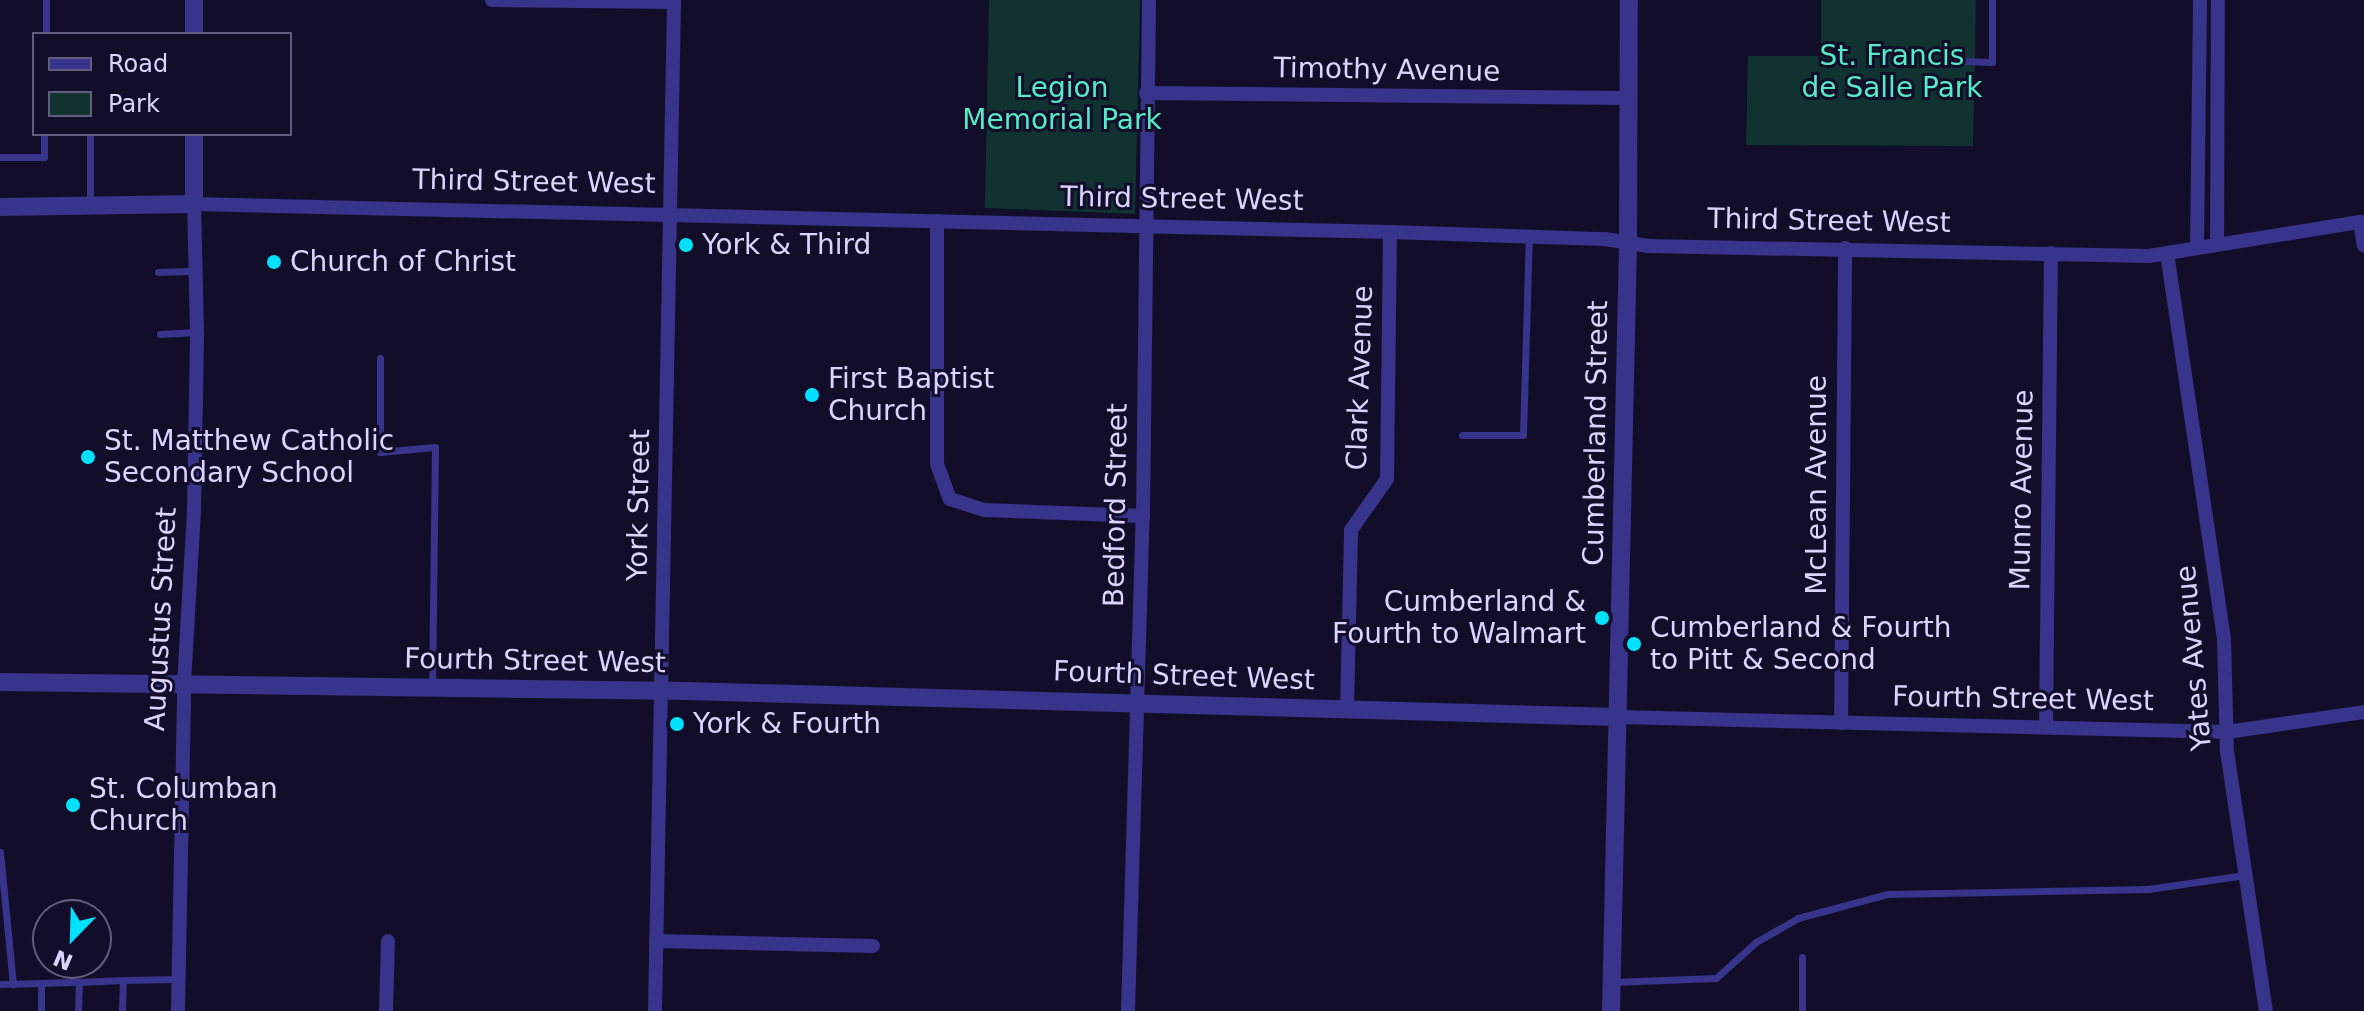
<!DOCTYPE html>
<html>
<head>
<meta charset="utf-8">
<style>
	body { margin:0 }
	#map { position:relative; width:2364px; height:1011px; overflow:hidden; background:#120d28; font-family:"DejaVu Sans",sans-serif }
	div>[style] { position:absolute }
	.green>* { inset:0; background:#103332 }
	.service>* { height:7px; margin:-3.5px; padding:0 3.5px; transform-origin:3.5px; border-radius:3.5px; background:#39348b }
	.minor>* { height:14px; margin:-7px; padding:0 7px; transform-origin:7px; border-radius:7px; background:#39348b }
	.tertiary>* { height:18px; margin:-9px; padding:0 9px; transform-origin:9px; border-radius:9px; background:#39348b }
	.dots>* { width:22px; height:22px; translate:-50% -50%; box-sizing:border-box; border:4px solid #120d28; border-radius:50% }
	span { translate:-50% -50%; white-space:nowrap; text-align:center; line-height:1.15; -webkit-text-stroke:6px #120d28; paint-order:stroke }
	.park-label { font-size:28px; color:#55ebc8 }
	.street-label { font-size:28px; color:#dad4ff }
	.poi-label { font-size:28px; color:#dad4ff }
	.left { translate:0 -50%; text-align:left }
	.right { translate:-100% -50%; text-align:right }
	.legend { position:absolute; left:32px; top:32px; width:260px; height:104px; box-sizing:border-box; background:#120d28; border:2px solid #625d7e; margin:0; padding:10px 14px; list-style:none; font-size:24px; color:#dad4ff }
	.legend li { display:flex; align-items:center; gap:16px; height:40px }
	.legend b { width:40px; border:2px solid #625d7e }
	.north { position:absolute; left:32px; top:899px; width:80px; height:80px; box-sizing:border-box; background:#120d28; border:2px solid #625d7e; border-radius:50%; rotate:203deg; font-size:22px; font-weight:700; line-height:32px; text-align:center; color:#dad4ff }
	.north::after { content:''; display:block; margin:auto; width:28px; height:36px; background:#00e1ff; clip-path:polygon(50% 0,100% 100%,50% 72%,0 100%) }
</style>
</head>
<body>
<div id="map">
	<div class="green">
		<i style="clip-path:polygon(989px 0,1140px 0,1135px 214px,985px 208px)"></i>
		<i style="clip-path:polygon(1821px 0,1976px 0,1973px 146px,1746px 145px,1748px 56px,1821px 56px)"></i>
	</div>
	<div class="service">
		<i style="left:46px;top:34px;width:34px;rotate:-90deg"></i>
		<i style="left:1963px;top:61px;width:29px;rotate:2deg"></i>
		<i style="left:1992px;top:62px;width:62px;rotate:-90deg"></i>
		<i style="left:90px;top:134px;width:72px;rotate:90deg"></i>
		<i style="left:0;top:157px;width:44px"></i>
		<i style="left:44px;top:157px;width:23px;rotate:-90deg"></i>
		<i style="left:158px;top:272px;width:38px;rotate:-2deg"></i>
		<i style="left:160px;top:334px;width:37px;rotate:-3deg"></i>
		<i style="left:380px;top:358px;width:94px;rotate:90deg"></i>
		<i style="left:380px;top:452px;width:55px;rotate:-5.2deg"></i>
		<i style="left:435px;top:447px;width:239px;rotate:90.7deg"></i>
		<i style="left:1462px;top:435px;width:61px"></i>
		<i style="left:1523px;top:435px;width:199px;rotate:-88.3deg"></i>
		<i style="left:0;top:852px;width:133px;rotate:84.4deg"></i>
		<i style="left:1802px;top:957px;width:54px;rotate:90deg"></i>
		<i style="left:123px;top:980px;width:55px;rotate:-1deg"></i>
		<i style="left:1612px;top:982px;width:104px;rotate:-2.2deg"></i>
		<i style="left:1716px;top:978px;width:54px;rotate:-42deg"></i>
		<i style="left:1756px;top:942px;width:48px;rotate:-29.7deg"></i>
		<i style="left:1798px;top:918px;width:92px;rotate:-15.1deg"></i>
		<i style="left:1887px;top:894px;width:261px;rotate:-1.1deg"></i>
		<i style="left:2148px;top:889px;width:98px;rotate:-8.2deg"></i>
		<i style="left:0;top:984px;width:41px;rotate:-1.4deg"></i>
		<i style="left:41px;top:1011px;width:28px;rotate:-90deg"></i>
		<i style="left:41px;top:983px;width:38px;rotate:-2deg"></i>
		<i style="left:78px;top:1011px;width:29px;rotate:-88deg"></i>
		<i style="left:79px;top:982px;width:44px;rotate:-2.6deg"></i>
		<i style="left:123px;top:980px;width:31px;rotate:92deg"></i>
	</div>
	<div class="minor">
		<i style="left:492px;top:0;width:182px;rotate:0.6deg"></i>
		<i style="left:1146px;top:93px;width:481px;rotate:0.6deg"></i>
		<i style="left:937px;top:221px;width:243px;rotate:90deg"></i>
		<i style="left:937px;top:464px;width:37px;rotate:70deg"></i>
		<i style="left:950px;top:499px;width:36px;rotate:18deg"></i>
		<i style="left:984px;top:510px;width:159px;rotate:2.2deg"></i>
		<i style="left:2217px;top:244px;width:244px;rotate:-89.8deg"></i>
		<i style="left:2197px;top:248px;width:248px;rotate:-89.3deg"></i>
		<i style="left:2167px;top:253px;width:391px;rotate:81.6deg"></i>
		<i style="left:2224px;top:640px;width:111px;rotate:88.5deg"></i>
		<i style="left:2227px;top:751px;width:263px;rotate:81.5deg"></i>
		<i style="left:1347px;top:709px;width:179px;rotate:-88.7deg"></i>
		<i style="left:1351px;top:530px;width:62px;rotate:-54.8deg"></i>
		<i style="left:1387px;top:479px;width:247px;rotate:-89.3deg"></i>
		<i style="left:1618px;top:717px;width:609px;rotate:1.41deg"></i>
		<i style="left:2227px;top:732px;width:138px;rotate:-8.3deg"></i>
		<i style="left:1841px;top:723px;width:475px;rotate:-89.5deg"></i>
		<i style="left:2046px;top:726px;width:473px;rotate:-89.4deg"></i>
		<i style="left:656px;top:941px;width:217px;rotate:1.3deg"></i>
		<i style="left:178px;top:1011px;width:327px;rotate:-88.9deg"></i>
		<i style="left:184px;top:684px;width:173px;rotate:-86.7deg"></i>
		<i style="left:194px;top:511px;width:179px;rotate:-89deg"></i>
		<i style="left:197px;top:332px;width:128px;rotate:-91.3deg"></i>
		<i style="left:194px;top:204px;width:1196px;rotate:1.34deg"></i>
		<i style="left:1390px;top:232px;width:215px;rotate:1.9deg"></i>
		<i style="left:1605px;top:239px;width:44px;rotate:9.2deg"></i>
		<i style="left:1648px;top:246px;width:501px;rotate:1.14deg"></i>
		<i style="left:2149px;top:256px;width:214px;rotate:-9.2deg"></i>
		<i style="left:2360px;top:222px;width:24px;rotate:81deg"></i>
		<i style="left:386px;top:1011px;width:70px;rotate:-88.4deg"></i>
		<i style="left:655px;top:1011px;width:1011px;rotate:-88.92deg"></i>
		<i style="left:1128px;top:1011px;width:495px;rotate:-88.3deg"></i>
		<i style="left:1143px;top:516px;width:516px;rotate:-89.33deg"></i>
	</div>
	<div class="tertiary">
		<i style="left:194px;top:34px;width:34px;rotate:-90deg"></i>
		<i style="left:0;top:207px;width:194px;rotate:-0.9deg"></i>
		<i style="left:194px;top:204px;width:70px;rotate:-90deg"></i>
		<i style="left:0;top:682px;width:686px;rotate:0.75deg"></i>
		<i style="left:686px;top:691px;width:932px;rotate:1.6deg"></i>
		<i style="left:1611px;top:1011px;width:768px;rotate:-88.73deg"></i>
		<i style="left:1628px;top:243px;width:243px;rotate:-89.8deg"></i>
	</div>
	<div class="dots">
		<i style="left:686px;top:245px;background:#00e1ff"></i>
		<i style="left:274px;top:262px;background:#00e1ff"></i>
		<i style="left:812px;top:395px;background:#00e1ff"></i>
		<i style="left:88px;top:457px;background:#00e1ff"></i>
		<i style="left:1602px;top:618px;background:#00e1ff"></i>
		<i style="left:1634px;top:644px;background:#00e1ff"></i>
		<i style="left:677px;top:724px;background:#00e1ff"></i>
		<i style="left:73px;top:805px;background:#00e1ff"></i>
	</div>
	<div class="park-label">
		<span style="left:1892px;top:72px">St. Francis<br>de Salle Park</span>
		<span style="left:1062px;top:104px">Legion<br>Memorial Park</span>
	</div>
	<div class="street-label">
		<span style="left:1387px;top:70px;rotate:1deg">Timothy Avenue</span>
		<span style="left:534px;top:182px;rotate:1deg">Third Street West</span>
		<span style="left:1182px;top:199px;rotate:1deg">Third Street West</span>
		<span style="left:1829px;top:221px;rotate:1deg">Third Street West</span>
		<span style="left:1360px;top:378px;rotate:-88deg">Clark Avenue</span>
		<span style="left:1596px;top:433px;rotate:-89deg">Cumberland Street</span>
		<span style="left:1817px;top:485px;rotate:-90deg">McLean Avenue</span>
		<span style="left:2022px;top:490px;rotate:-89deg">Munro Avenue</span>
		<span style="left:639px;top:505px;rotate:-89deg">York Street</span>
		<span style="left:1116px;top:505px;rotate:-89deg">Bedford Street</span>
		<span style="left:161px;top:619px;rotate:-87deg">Augustus Street</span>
		<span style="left:2194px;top:658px;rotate:-95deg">Yates Avenue</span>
		<span style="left:535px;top:661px;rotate:1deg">Fourth Street West</span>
		<span style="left:1184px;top:676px;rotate:2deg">Fourth Street West</span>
		<span style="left:2023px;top:699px;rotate:1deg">Fourth Street West</span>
	</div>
	<div class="poi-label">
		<span class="left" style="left:702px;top:245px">York &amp; Third</span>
		<span class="left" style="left:290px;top:262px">Church of Christ</span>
		<span class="left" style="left:828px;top:395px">First Baptist<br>Church</span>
		<span class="left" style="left:104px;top:457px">St. Matthew Catholic<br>Secondary School</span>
		<span class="right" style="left:1586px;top:618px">Cumberland &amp;<br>Fourth to Walmart</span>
		<span class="left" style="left:1650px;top:644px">Cumberland &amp; Fourth<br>to Pitt &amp; Second</span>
		<span class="left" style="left:693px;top:724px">York &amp; Fourth</span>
		<span class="left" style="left:89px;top:805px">St. Columban<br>Church</span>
	</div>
	<ul class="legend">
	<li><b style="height:10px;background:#39348b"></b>Road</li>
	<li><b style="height:22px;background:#103332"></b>Park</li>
	</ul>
	<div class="north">N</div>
</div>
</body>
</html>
